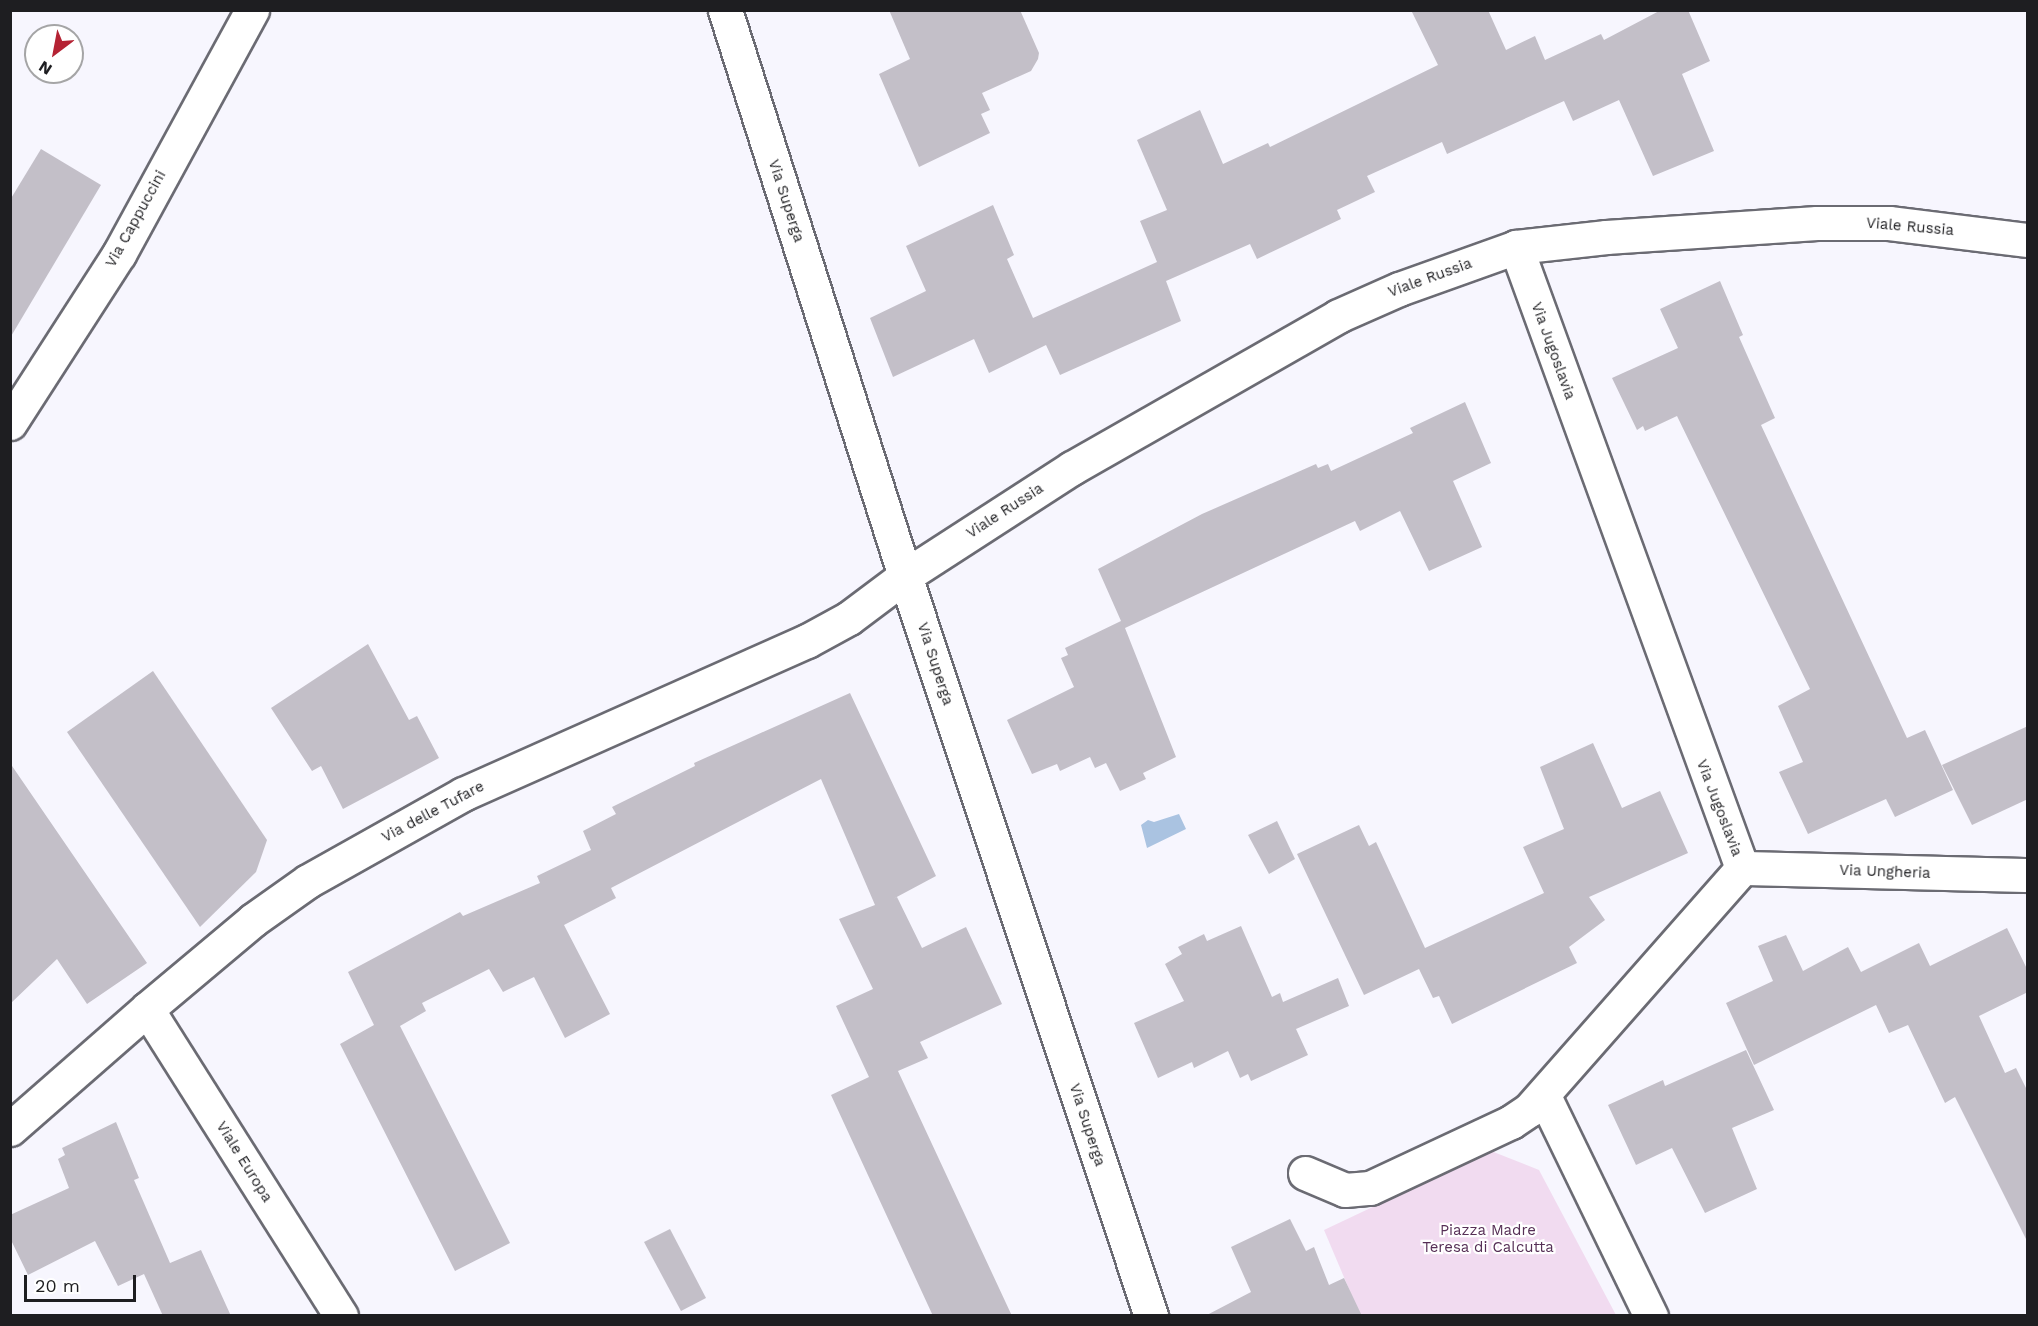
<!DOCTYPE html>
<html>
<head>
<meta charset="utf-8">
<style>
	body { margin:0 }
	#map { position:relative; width:2038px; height:1326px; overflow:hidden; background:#f7f6fe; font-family:"Work Sans",sans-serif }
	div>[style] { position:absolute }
	.green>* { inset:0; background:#f1dbf0 }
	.water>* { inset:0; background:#aac3e1 }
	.building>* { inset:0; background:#c3bfc8 }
	.roads { filter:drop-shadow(2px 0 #6b6b73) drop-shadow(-2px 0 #6b6b73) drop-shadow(0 2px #6b6b73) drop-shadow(0 -2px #6b6b73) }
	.minor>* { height:33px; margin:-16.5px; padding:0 16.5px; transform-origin:16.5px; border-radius:16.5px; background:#fff }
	span { translate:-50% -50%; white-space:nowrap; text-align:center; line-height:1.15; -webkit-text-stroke:4.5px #fff; paint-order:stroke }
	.street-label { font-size:15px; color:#1e1e21 }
	.park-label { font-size:15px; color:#562f56 }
	.frame { position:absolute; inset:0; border:12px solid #1e1e21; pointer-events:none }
	.north { position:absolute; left:24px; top:24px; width:60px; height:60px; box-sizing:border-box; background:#fff; border:2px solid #a5a5a6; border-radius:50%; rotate:212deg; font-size:16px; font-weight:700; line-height:24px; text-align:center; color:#1e1e21 }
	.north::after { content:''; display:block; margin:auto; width:21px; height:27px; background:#b52334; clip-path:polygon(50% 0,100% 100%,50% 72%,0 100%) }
	.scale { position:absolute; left:24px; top:1275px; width:112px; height:27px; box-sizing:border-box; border:3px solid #1e1e21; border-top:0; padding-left:8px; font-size:18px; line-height:21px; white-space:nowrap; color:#1e1e21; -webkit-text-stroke:4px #fff; paint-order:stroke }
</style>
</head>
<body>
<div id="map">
	<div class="green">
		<i style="clip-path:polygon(1491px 1151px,1539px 1170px,1616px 1315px,1360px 1315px,1324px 1230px)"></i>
	</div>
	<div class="water">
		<i style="clip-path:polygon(1179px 814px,1186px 829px,1147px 848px,1141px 825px,1148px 820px,1154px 822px)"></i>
	</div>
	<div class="building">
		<i style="clip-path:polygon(889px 10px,1020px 10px,1039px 53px,1038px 59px,1031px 71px,982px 93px,990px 110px,981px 114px,990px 133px,919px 167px,879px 74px,910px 59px)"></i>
		<i style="clip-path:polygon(1411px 10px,1488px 10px,1506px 50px,1535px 36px,1545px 60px,1601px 34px,1604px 40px,1661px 10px,1688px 10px,1710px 61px,1682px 74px,1714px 151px,1653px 176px,1619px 100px,1573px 121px,1564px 101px,1447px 154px,1442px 142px,1367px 176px,1375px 192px,1337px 210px,1341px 219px,1257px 259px,1250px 244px,1166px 281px,1181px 321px,1060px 375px,1046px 345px,989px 373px,974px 339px,893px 377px,870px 318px,926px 291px,906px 246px,993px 205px,1014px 255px,1007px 259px,1033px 318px,1157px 262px,1140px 221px,1167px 210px,1137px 140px,1200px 110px,1223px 164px,1268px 143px,1270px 147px,1438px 65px)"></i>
		<i style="clip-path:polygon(41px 149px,101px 185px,10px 338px,10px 200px)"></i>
		<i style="clip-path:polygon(1720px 281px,1743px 335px,1739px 337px,1775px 418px,1761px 425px,1907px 738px,1925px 730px,1953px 790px,1895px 817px,1886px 799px,1808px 834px,1779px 772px,1803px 762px,1778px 706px,1810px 689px,1677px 416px,1645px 431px,1643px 426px,1637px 430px,1612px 378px,1678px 348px,1660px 309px)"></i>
		<i style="clip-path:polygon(1465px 402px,1491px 463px,1453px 481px,1482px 547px,1429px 571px,1400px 511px,1360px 531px,1355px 521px,1125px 628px,1176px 757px,1143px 773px,1146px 779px,1120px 791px,1106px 763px,1095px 768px,1090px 757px,1060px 771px,1057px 764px,1032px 774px,1007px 720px,1074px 687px,1061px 658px,1068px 655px,1065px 648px,1121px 621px,1098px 569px,1202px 514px,1316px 464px,1318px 468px,1328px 464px,1331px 471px,1413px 433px,1410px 428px)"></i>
		<i style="clip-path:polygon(368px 644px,409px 720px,417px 716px,439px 758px,343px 809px,321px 766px,312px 771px,271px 708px)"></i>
		<i style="clip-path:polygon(153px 671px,267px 840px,256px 872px,200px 927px,67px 732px)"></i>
		<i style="clip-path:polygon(850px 693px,936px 876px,893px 899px,897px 897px,922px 948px,966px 927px,1002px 1004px,920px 1042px,928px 1058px,898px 1071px,1012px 1316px,933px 1316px,831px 1095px,869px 1077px,836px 1006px,873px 989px,839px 919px,875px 905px,821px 779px,611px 888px,616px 898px,564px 925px,610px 1014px,565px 1038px,534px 977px,503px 992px,489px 969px,422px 1003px,426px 1011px,400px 1026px,510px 1243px,455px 1271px,340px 1044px,374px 1025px,348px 972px,460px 912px,463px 916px,540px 883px,537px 876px,591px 850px,583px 831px,616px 814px,612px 807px,695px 766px,694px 763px)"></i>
		<i style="clip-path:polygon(2028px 726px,2028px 799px,1972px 825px,1942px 765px)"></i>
		<i style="clip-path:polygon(1593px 743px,1622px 808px,1660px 791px,1688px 853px,1589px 897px,1605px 920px,1569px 947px,1577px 963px,1452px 1024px,1439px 996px,1433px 998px,1419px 969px,1364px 995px,1297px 854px,1359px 825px,1369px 846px,1376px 842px,1425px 948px,1544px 893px,1523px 847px,1564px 829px,1540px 767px)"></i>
		<i style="clip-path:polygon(10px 763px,147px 963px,87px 1004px,57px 959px,10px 1004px)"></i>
		<i style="clip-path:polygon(1277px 821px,1295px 859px,1269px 874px,1248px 835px)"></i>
		<i style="clip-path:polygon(1241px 926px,1272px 997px,1280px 993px,1283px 1002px,1338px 978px,1349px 1006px,1296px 1029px,1308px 1055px,1251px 1081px,1248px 1074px,1240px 1078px,1228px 1051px,1194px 1068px,1192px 1062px,1158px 1078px,1134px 1023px,1184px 1001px,1165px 964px,1182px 954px,1178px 947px,1204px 934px,1207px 941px)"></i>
		<i style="clip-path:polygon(2007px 928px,2028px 971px,2028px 992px,1979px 1016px,2005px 1073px,2016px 1068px,2028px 1092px,2028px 1243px,1955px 1097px,1945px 1103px,1908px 1025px,1889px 1033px,1876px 1005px,1754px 1065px,1726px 1003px,1773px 981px,1758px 946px,1786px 935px,1803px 971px,1848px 947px,1861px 972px,1919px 943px,1930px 966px)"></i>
		<i style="clip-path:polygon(1746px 1050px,1774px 1110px,1732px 1128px,1757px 1189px,1705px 1213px,1672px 1148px,1636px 1165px,1608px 1105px,1663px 1080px,1665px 1086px)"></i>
		<i style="clip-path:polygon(116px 1122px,139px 1178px,134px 1180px,170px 1263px,201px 1250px,231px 1316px,163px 1316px,144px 1274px,118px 1286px,95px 1241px,28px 1275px,10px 1238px,10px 1215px,69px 1188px,58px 1159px,65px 1155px,62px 1148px)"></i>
		<i style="clip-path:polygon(1290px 1219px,1306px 1251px,1314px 1247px,1329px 1285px,1344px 1278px,1362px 1316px,1205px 1316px,1251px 1292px,1231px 1247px)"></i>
		<i style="clip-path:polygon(670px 1229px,706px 1298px,681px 1311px,644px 1242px)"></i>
	</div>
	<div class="roads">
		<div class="minor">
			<i style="left:725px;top:10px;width:594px;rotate:72.36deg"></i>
			<i style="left:905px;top:576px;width:780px;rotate:71.61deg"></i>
			<i style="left:10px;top:423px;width:201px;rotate:-57.2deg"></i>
			<i style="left:119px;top:254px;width:278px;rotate:-61.4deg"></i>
			<i style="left:1742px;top:868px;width:286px;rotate:1.4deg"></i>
			<i style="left:147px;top:1009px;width:363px;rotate:57.7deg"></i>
			<i style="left:1544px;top:1096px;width:245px;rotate:64.1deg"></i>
			<i style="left:10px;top:1129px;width:182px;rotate:-41.2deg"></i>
			<i style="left:147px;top:1009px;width:138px;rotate:-40deg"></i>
			<i style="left:253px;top:920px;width:67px;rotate:-35.3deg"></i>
			<i style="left:308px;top:881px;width:178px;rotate:-29.3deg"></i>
			<i style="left:463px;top:794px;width:376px;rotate:-24deg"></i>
			<i style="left:807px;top:641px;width:48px;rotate:-28.7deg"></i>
			<i style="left:849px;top:618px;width:70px;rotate:-36.9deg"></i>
			<i style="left:905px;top:576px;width:199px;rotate:-32.9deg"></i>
			<i style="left:1072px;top:468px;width:306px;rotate:-29.7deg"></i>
			<i style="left:1338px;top:316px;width:67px;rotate:-23.9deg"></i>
			<i style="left:1399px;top:289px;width:124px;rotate:-19.7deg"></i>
			<i style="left:1516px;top:247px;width:91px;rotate:-6.3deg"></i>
			<i style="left:1606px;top:237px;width:211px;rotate:-3.8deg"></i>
			<i style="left:1817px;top:223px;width:72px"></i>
			<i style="left:1889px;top:223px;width:140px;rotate:7deg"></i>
			<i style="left:1305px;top:1173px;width:43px;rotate:23deg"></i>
			<i style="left:1345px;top:1190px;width:25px;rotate:-5deg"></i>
			<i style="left:1370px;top:1188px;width:156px;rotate:-25.1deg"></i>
			<i style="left:1511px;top:1122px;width:22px;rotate:-34deg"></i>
			<i style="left:1529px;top:1110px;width:322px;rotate:-48.6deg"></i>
			<i style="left:1742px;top:868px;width:661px;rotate:-110deg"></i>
		</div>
	</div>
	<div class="street-label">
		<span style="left:786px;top:201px;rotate:72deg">Via Superga</span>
		<span style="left:136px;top:219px;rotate:-61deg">Via Cappuccini</span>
		<span style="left:1910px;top:227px;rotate:5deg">Viale Russia</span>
		<span style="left:1430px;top:278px;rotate:-20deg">Viale Russia</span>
		<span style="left:1553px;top:351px;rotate:70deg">Via Jugoslavia</span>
		<span style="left:1005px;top:511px;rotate:-33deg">Viale Russia</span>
		<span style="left:935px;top:664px;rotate:72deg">Via Superga</span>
		<span style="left:1719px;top:808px;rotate:69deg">Via Jugoslavia</span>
		<span style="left:433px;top:812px;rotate:-28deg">Via delle Tufare</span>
		<span style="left:1885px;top:872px;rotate:2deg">Via Ungheria</span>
		<span style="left:1087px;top:1125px;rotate:72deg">Via Superga</span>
		<span style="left:244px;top:1162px;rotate:58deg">Viale Europa</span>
	</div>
	<div class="park-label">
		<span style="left:1488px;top:1239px">Piazza Madre<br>Teresa di Calcutta</span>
	</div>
	<div class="frame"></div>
	<div class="north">N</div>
	<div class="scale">20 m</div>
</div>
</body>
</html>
